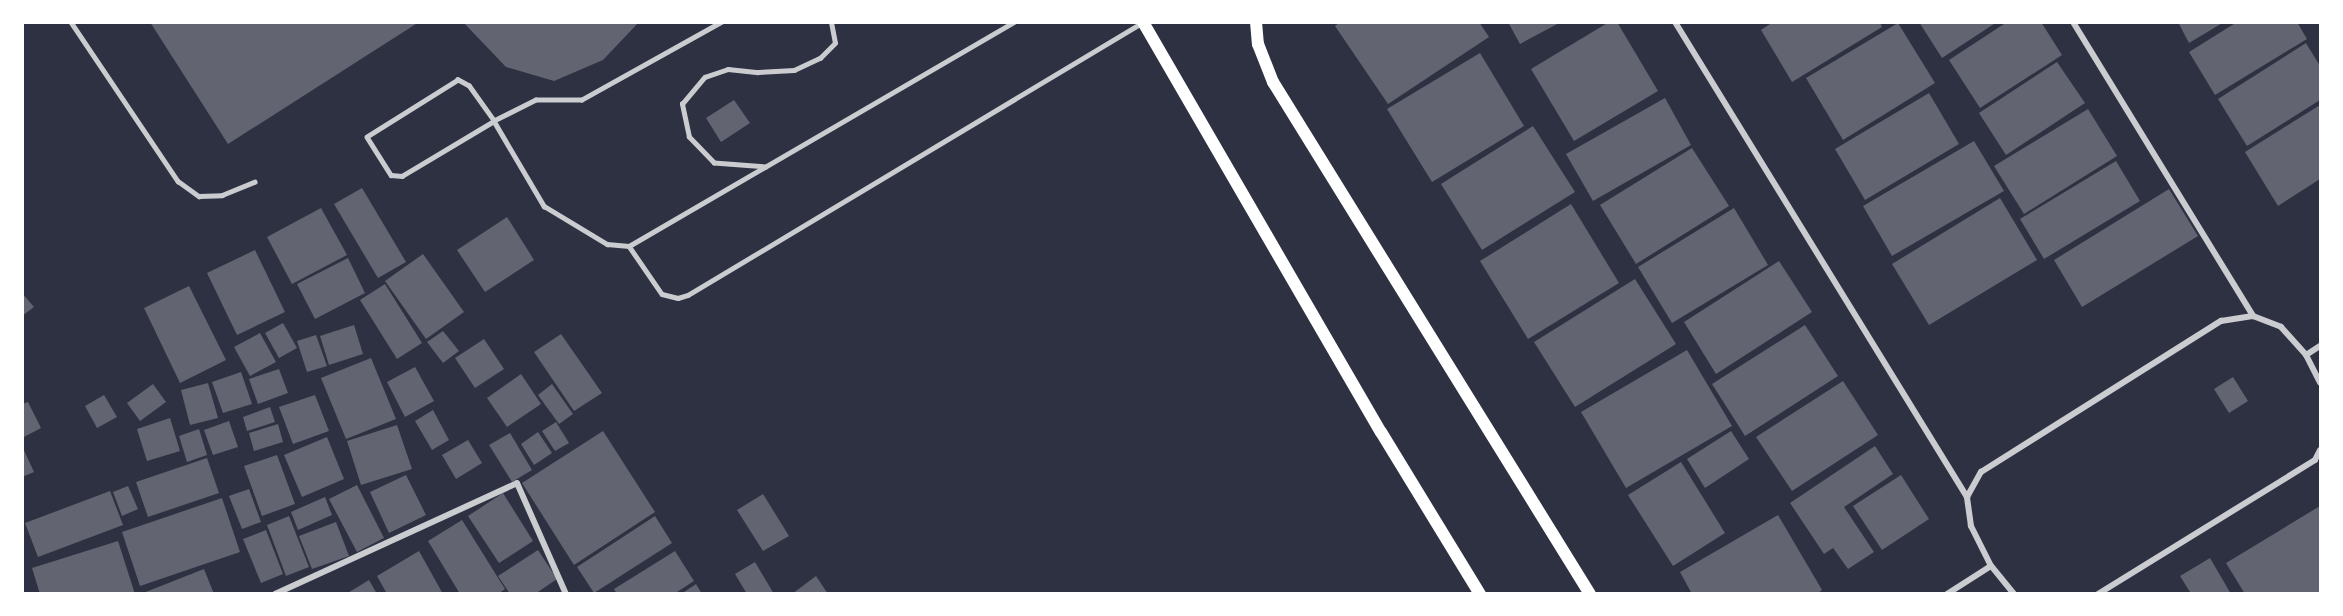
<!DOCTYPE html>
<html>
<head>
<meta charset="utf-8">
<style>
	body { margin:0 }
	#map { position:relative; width:2343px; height:616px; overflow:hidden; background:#2d3142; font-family:Karla,sans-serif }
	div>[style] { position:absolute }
	.building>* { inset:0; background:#626471 }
	.service>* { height:4.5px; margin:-2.25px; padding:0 2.25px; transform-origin:2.25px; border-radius:2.25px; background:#caccd0 }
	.minor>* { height:6px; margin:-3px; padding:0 3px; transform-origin:3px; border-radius:3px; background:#caccd0 }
	.secondary>* { height:12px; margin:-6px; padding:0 6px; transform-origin:6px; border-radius:6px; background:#fff }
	span { translate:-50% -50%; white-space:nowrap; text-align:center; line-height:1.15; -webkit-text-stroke:6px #fff; paint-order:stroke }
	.frame { position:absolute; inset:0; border:24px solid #fff; pointer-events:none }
</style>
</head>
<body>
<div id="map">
	<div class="building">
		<i style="clip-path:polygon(150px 22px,419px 22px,228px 144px)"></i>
		<i style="clip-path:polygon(463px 22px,639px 22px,603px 60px,554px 81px,506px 67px)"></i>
		<i style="clip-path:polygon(1340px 22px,1479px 22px,1489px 37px,1388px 104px,1335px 26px)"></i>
		<i style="clip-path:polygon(1508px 22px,1561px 22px,1520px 44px)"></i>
		<i style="clip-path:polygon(1609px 22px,1617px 22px,1658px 91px,1574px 141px,1531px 69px)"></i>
		<i style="clip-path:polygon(1773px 22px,1880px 22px,1882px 27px,1792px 82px,1761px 30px)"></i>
		<i style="clip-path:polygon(1919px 22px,1997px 22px,1942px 58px)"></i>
		<i style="clip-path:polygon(2007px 22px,2041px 22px,2062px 55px,1980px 108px,1949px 60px)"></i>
		<i style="clip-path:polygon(2178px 22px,2224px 22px,2189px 43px)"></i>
		<i style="clip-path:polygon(2237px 22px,2297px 22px,2307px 39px,2215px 95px,2189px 52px)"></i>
		<i style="clip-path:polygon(1898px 23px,1935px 83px,1843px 140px,1806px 78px)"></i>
		<i style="clip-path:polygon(2306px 43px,2320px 66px,2320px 100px,2247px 146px,2218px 99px)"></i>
		<i style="clip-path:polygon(1480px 53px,1524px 126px,1432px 182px,1387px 109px)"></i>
		<i style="clip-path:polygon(2057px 62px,2085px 103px,2006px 155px,1979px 113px)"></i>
		<i style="clip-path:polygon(1929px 93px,1959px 144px,1865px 200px,1835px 149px)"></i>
		<i style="clip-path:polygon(1665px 98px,1691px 145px,1593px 201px,1566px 154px)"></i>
		<i style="clip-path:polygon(734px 100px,750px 123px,721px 142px,706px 118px)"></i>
		<i style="clip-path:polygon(2320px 105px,2320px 179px,2278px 206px,2245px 152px)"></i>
		<i style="clip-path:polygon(2088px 109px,2117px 156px,2024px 214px,1994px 166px)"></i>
		<i style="clip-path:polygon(1533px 126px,1575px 192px,1482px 250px,1441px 184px)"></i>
		<i style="clip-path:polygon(1974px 141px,2004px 191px,1892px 256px,1863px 206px)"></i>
		<i style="clip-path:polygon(1692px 148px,1729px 206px,1636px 264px,1600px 205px)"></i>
		<i style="clip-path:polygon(2116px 161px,2140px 201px,2044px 259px,2020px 219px)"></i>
		<i style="clip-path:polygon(362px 188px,406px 262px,378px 278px,334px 204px)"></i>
		<i style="clip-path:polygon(2169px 189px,2198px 236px,2082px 307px,2054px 260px)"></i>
		<i style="clip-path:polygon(2000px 198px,2037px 260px,1929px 325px,1892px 264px)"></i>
		<i style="clip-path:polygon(1571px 204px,1619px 283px,1528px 339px,1480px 261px)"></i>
		<i style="clip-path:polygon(321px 208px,347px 255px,292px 284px,267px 237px)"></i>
		<i style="clip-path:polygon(1734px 208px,1768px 265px,1672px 323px,1638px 267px)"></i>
		<i style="clip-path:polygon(507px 217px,534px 260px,485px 292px,457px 250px)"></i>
		<i style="clip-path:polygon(255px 250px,285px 312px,237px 335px,207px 273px)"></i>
		<i style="clip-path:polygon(423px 254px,464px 312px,426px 339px,385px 281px)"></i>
		<i style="clip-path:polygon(348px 258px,365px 293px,315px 319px,297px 284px)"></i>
		<i style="clip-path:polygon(1779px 261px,1812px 312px,1716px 374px,1684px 322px)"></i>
		<i style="clip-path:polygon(1635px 279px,1676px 344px,1575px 407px,1534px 342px)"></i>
		<i style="clip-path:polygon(385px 284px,422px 343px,397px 359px,360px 300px)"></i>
		<i style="clip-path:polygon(189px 286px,226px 360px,180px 383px,144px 308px)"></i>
		<i style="clip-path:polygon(22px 293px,34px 307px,22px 316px)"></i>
		<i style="clip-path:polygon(283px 323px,297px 348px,279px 358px,265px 333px)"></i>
		<i style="clip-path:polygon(354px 325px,363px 354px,329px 365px,320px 336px)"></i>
		<i style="clip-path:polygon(1805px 325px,1838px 376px,1745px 436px,1712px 384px)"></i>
		<i style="clip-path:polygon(443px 331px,459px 351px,443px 363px,427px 342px)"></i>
		<i style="clip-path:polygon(260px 333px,276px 362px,250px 376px,234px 347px)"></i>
		<i style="clip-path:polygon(561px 334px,602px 393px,574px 411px,534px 352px)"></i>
		<i style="clip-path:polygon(316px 335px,327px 366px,307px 372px,297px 341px)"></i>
		<i style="clip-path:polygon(484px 339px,504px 369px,475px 388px,455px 358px)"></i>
		<i style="clip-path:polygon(1687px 350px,1732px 426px,1626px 488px,1581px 412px)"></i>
		<i style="clip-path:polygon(371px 358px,396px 419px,346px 439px,321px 378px)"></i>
		<i style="clip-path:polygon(415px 367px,434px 401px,405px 417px,387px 382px)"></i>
		<i style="clip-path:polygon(279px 369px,288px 393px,258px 404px,249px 379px)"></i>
		<i style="clip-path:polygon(241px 372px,252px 404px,223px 413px,212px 382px)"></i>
		<i style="clip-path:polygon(521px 374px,541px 404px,507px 427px,487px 398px)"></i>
		<i style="clip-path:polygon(2233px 377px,2248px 401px,2229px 413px,2214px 389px)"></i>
		<i style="clip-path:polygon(1843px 381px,1878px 435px,1792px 491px,1756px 437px)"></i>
		<i style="clip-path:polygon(208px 383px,218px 418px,190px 425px,181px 390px)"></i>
		<i style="clip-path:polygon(153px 384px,166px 402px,140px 421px,127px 403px)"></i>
		<i style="clip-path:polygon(552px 384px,573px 414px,559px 424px,538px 395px)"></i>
		<i style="clip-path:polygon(104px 395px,117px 417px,97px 428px,85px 406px)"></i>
		<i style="clip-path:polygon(315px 395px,329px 431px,293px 444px,279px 407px)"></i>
		<i style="clip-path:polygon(28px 402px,41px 428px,22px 438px,22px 404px)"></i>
		<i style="clip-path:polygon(270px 407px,275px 422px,247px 431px,243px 417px)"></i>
		<i style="clip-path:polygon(433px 410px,449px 440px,432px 450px,415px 421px)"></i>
		<i style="clip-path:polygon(170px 418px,180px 451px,147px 461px,137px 429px)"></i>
		<i style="clip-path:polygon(229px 421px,238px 447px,213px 455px,204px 430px)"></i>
		<i style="clip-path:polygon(556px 422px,569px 443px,555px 451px,542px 431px)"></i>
		<i style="clip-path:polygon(278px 424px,283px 442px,254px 451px,249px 433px)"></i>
		<i style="clip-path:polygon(397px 425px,412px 469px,361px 485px,347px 441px)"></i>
		<i style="clip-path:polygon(199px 429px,207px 455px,187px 462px,179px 436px)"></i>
		<i style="clip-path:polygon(603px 431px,655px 512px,574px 565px,522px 483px)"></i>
		<i style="clip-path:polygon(1731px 431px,1749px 459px,1705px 488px,1687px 459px)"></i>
		<i style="clip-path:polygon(538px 432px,552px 453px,534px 465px,521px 444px)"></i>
		<i style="clip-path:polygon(510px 433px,532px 470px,512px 482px,489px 445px)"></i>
		<i style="clip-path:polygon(327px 437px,344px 479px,302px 497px,284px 455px)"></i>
		<i style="clip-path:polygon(468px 440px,482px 463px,456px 479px,442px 455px)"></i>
		<i style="clip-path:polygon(22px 446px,34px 472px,22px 477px)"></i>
		<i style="clip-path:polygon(1875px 446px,1893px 474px,1844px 507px,1874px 552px,1848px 569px,1833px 548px,1824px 554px,1790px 503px)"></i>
		<i style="clip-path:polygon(277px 455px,295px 504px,262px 516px,244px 466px)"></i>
		<i style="clip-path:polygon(207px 458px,219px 493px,148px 517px,136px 482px)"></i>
		<i style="clip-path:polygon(1681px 462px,1725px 533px,1673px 566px,1628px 495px)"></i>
		<i style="clip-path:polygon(406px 475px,426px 515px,389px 533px,370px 492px)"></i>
		<i style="clip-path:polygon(1901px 475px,1929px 519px,1882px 550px,1853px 506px)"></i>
		<i style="clip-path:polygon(357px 485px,384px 538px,357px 552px,329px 499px)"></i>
		<i style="clip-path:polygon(128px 486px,138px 509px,122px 516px,113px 492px)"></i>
		<i style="clip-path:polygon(249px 489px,261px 522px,242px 529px,229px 496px)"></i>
		<i style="clip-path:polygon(110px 491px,123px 525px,38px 557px,25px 523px)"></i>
		<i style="clip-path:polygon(503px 493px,533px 541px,499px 563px,468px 516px)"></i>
		<i style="clip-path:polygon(763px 494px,789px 536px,763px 551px,737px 510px)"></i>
		<i style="clip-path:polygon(325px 497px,332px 515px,298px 530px,291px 512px)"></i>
		<i style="clip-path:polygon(222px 498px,240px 552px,140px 586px,122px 532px)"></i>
		<i style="clip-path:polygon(2320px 506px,2320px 591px,2316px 594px,2245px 594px,2226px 563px)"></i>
		<i style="clip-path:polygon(1778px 515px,1822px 590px,1817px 594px,1692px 594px,1680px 572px)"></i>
		<i style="clip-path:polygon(289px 516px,309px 567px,286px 576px,267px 525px)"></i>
		<i style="clip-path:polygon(655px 516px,672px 543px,594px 593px,577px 567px)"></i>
		<i style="clip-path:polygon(462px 520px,505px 589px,498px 594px,460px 594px,428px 541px)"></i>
		<i style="clip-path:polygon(336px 522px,349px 556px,312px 569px,299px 536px)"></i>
		<i style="clip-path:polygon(266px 530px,283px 574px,261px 583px,243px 539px)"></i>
		<i style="clip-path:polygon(118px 541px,135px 594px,40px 594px,32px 568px)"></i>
		<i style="clip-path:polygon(538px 550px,557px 579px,535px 594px,510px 594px,498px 576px)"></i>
		<i style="clip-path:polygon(419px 551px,443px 594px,387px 594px,377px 576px)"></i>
		<i style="clip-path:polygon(675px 551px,694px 581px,674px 594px,617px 594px,614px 589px)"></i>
		<i style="clip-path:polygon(2210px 558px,2231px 594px,2187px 594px,2190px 592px,2180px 576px)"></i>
		<i style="clip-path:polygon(755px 562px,774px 594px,747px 594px,735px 574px)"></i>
		<i style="clip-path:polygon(204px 569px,214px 594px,143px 594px,143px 593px)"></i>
		<i style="clip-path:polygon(816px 576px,828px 594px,792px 594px)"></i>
		<i style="clip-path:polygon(369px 580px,377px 594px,346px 594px)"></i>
		<i style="clip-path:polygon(696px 584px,702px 594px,681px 594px)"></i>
	</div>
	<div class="service">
		<i style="left:71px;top:22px;width:192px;rotate:56.1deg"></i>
		<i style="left:178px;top:181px;width:26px;rotate:36deg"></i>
		<i style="left:199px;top:196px;width:23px;rotate:-2deg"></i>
		<i style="left:222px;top:195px;width:35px;rotate:-22deg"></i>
		<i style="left:722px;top:22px;width:160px;rotate:150.9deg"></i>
		<i style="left:582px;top:100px;width:46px;rotate:180deg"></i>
		<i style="left:536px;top:100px;width:47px;rotate:153.4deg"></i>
		<i style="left:494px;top:121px;width:43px;rotate:-125.5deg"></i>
		<i style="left:469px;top:86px;width:13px;rotate:-151deg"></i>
		<i style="left:458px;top:80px;width:107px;rotate:147.9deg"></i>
		<i style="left:367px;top:137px;width:45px;rotate:57.7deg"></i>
		<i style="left:391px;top:175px;width:11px;rotate:5deg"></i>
		<i style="left:402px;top:176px;width:107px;rotate:-30.9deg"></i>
		<i style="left:494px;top:121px;width:99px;rotate:59.5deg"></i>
		<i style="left:544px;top:206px;width:74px;rotate:31.1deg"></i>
		<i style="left:607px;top:244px;width:22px;rotate:5deg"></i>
		<i style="left:629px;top:246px;width:445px;rotate:-30.2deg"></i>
		<i style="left:784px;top:22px;width:11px"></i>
		<i style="left:766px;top:167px;width:52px;rotate:-175.6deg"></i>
		<i style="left:714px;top:163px;width:36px;rotate:-134deg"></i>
		<i style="left:689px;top:137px;width:34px;rotate:-102deg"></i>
		<i style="left:682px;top:104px;width:35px;rotate:-50deg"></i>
		<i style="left:705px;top:77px;width:24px;rotate:-19deg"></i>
		<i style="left:728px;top:69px;width:30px;rotate:6deg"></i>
		<i style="left:758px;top:72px;width:36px;rotate:-3deg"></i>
		<i style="left:794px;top:70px;width:29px;rotate:-25deg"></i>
		<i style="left:820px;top:58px;width:21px;rotate:-45deg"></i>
		<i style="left:835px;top:43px;width:21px;rotate:-101deg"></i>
		<i style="left:629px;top:246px;width:58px;rotate:55.5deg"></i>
		<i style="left:662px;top:294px;width:16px;rotate:14deg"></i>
		<i style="left:678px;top:298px;width:10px;rotate:-17deg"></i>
		<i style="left:688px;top:295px;width:531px;rotate:-30.96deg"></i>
	</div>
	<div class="minor">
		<i style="left:1675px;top:22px;width:558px;rotate:58.42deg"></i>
		<i style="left:2073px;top:22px;width:345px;rotate:58.5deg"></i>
		<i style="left:2306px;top:355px;width:17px;rotate:-33deg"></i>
		<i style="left:275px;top:594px;width:266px;rotate:-24.6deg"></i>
		<i style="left:517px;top:483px;width:121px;rotate:66.2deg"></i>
		<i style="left:1947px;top:594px;width:52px;rotate:-32.5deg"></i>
		<i style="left:2014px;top:594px;width:36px;rotate:-129deg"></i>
		<i style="left:1991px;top:566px;width:45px;rotate:-116.6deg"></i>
		<i style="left:1971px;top:526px;width:29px;rotate:-98deg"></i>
		<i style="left:1967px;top:497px;width:29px;rotate:-61deg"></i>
		<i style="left:1981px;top:472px;width:284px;rotate:-32.2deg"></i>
		<i style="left:2221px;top:321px;width:32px;rotate:-9deg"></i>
		<i style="left:2253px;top:316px;width:30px;rotate:21deg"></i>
		<i style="left:2281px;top:327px;width:38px;rotate:48deg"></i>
		<i style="left:2306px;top:355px;width:31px;rotate:63deg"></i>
		<i style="left:2098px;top:594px;width:255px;rotate:-31.7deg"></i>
		<i style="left:2315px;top:460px;width:11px;rotate:-63deg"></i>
	</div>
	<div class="secondary">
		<i style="left:1143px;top:22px;width:474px;rotate:59.9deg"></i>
		<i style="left:1381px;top:432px;width:190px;rotate:58.6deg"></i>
		<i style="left:1256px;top:22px;width:22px;rotate:85deg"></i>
		<i style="left:1258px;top:44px;width:41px;rotate:68.5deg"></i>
		<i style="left:1273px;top:82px;width:602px;rotate:58.24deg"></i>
	</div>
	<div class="frame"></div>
</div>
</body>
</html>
